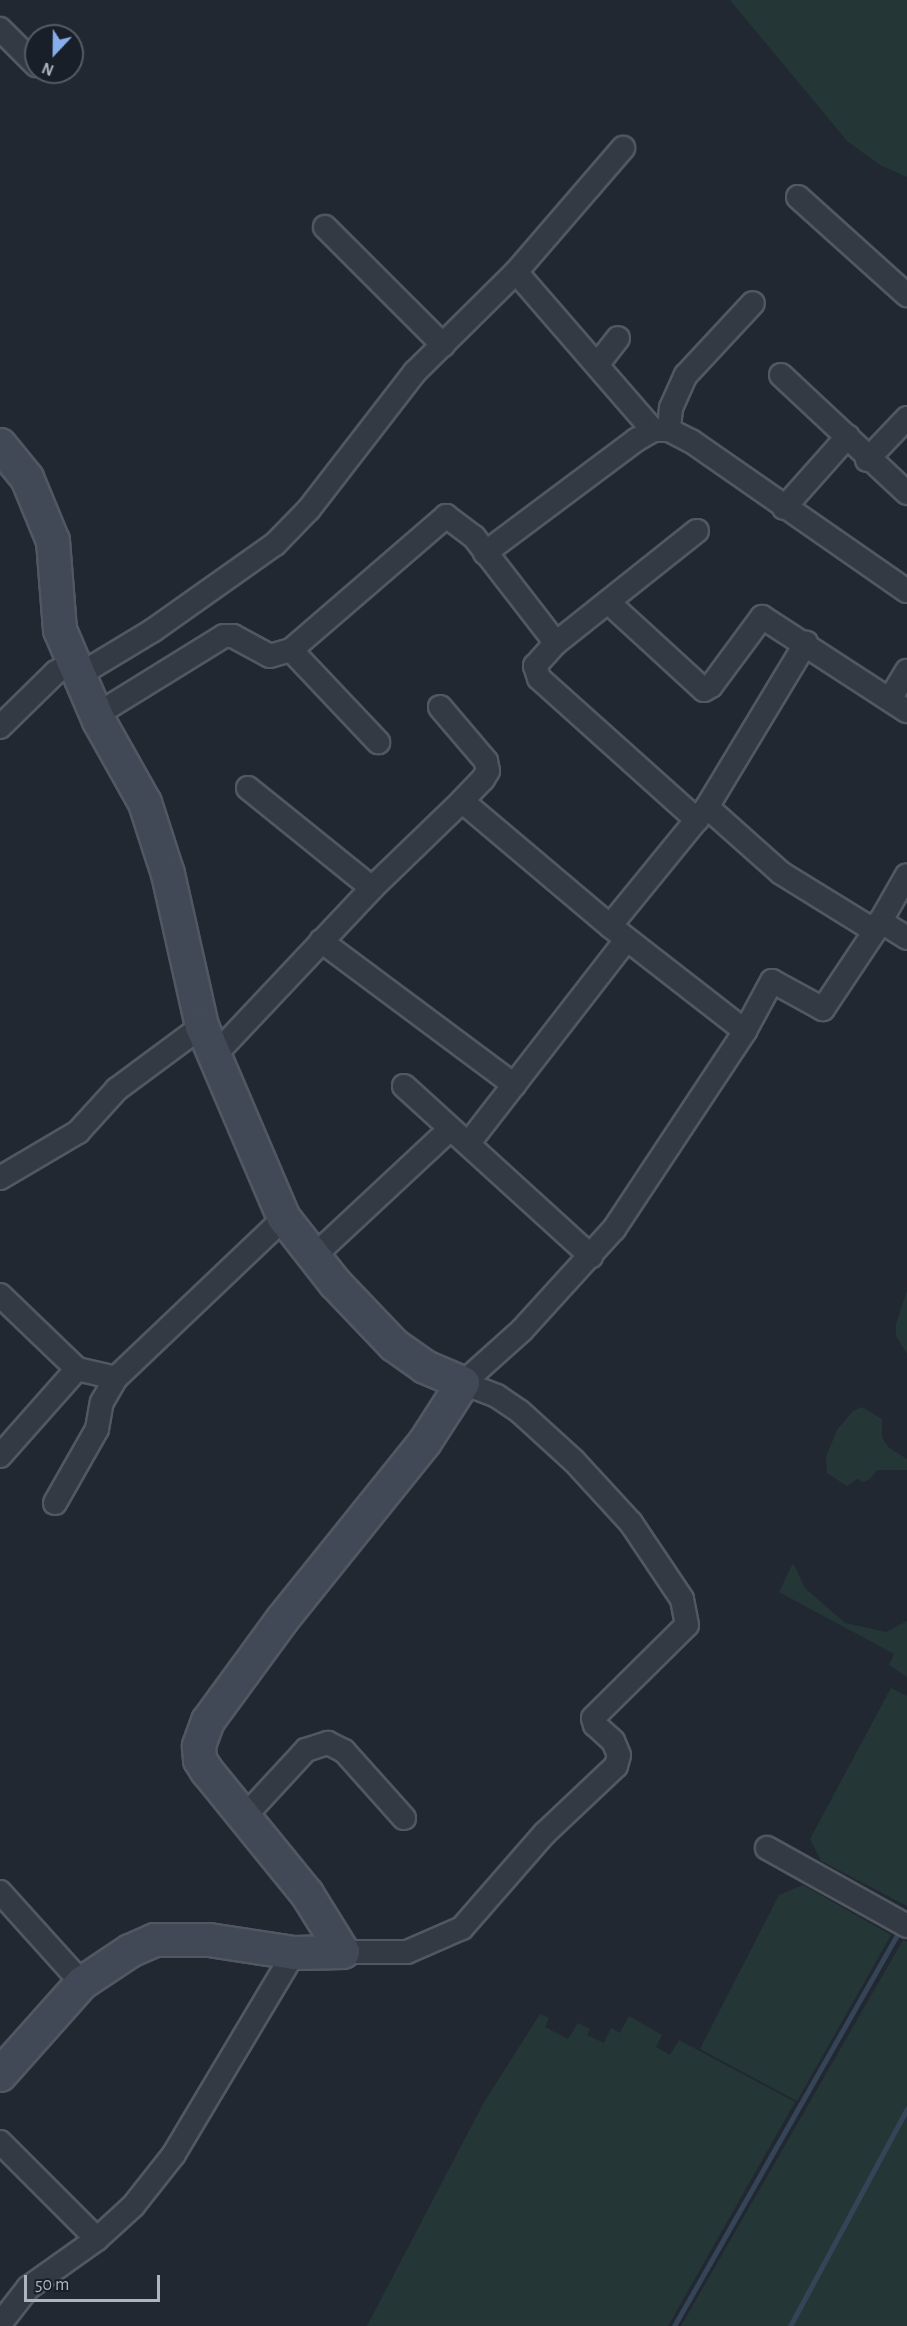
<!DOCTYPE html>
<html>
<head>
<meta charset="utf-8">
<style>
	body { margin:0 }
	#map { position:relative; width:907px; height:2326px; overflow:hidden; background:#212832; font-family:"Alegreya Sans",sans-serif }
	div>[style] { position:absolute }
	.green>* { inset:0; background:#253636 }
	.stream>* { height:5px; margin:-2.5px; padding:0 2.5px; transform-origin:2.5px; border-radius:2.5px; background:#364458 }
	.roads { filter:drop-shadow(2px 0 #515862) drop-shadow(-2px 0 #515862) drop-shadow(0 2px #515862) drop-shadow(0 -2px #515862) }
	.street>* { height:22px; margin:-11px; padding:0 11px; transform-origin:11px; border-radius:11px; background:#343a43 }
	.secondary>* { height:32px; margin:-16px; padding:0 16px; transform-origin:16px; border-radius:16px; background:#424956 }
	span { translate:-50% -50%; white-space:nowrap; text-align:center; line-height:1.15; -webkit-text-stroke:4.5px #191f28; paint-order:stroke }
	.north { position:absolute; left:24px; top:24px; width:60px; height:60px; box-sizing:border-box; background:#191f28; border:2px solid #545b65; border-radius:50%; rotate:202deg; font-size:16px; font-weight:700; line-height:24px; text-align:center; color:#adb5c1 }
	.north::after { content:''; display:block; margin:auto; width:21px; height:27px; background:#87adec; clip-path:polygon(50% 0,100% 100%,50% 72%,0 100%) }
	.scale { position:absolute; left:24px; top:2275px; width:136px; height:27px; box-sizing:border-box; border:3px solid #adb5c1; border-top:0; padding-left:8px; font-size:18px; line-height:21px; white-space:nowrap; color:#adb5c1; -webkit-text-stroke:4px #191f28; paint-order:stroke }
</style>
</head>
<body>
<div id="map">
	<div class="green">
		<i style="clip-path:polygon(730px 0,907px 0,907px 177px,880px 165px,847px 141px)"></i>
		<i style="clip-path:polygon(907px 1291px,907px 1354px,896px 1336px,896px 1324px)"></i>
		<i style="clip-path:polygon(862px 1407px,882px 1419px,882px 1437px,888px 1447px,907px 1459px,907px 1470px,877px 1470px,870px 1479px,863px 1482px,857px 1479px,847px 1486px,827px 1473px,826px 1457px,837px 1430px,853px 1411px)"></i>
		<i style="clip-path:polygon(793px 1563px,805px 1588px,845px 1623px,886px 1632px,907px 1621px,907px 1677px,889px 1665px,894px 1654px,779px 1592px)"></i>
		<i style="clip-path:polygon(891px 1688px,907px 1696px,907px 1906px,821px 1861px,810px 1839px)"></i>
		<i style="clip-path:polygon(803px 1885px,891px 1935px,797px 2101px,700px 2049px,779px 1895px)"></i>
		<i style="clip-path:polygon(903px 1940px,907px 1942px,907px 2326px,681px 2326px)"></i>
		<i style="clip-path:polygon(540px 2014px,549px 2018px,545px 2027px,568px 2039px,578px 2023px,590px 2029px,587px 2035px,604px 2043px,611px 2028px,620px 2033px,629px 2016px,662px 2035px,656px 2047px,670px 2055px,679px 2040px,795px 2102px,668px 2326px,367px 2326px,483px 2104px)"></i>
	</div>
	<div class="stream">
		<i style="left:674px;top:2326px;width:457px;rotate:-60.3deg"></i>
		<i style="left:790px;top:2326px;width:247px;rotate:-61.7deg"></i>
	</div>
	<div class="roads">
		<div class="street">
			<i style="left:0;top:29px;width:51px;rotate:45deg"></i>
			<i style="left:798px;top:197px;width:147px;rotate:42deg"></i>
			<i style="left:325px;top:227px;width:167px;rotate:45deg"></i>
			<i style="left:516px;top:272px;width:209px;rotate:49.1deg"></i>
			<i style="left:597px;top:365px;width:34px;rotate:-52deg"></i>
			<i style="left:781px;top:375px;width:173px;rotate:43.1deg"></i>
			<i style="left:669px;top:430px;width:22px;rotate:-85deg"></i>
			<i style="left:671px;top:408px;width:36px;rotate:-66deg"></i>
			<i style="left:686px;top:375px;width:98px;rotate:-47.1deg"></i>
			<i style="left:867px;top:460px;width:58px;rotate:-46.4deg"></i>
			<i style="left:784px;top:508px;width:96px;rotate:-48.4deg"></i>
			<i style="left:485px;top:553px;width:189px;rotate:-36.8deg"></i>
			<i style="left:636px;top:440px;width:20px;rotate:-30deg"></i>
			<i style="left:653px;top:430px;width:16px"></i>
			<i style="left:669px;top:430px;width:25px;rotate:27deg"></i>
			<i style="left:691px;top:441px;width:263px;rotate:34.8deg"></i>
			<i style="left:608px;top:602px;width:130px;rotate:42.5deg"></i>
			<i style="left:704px;top:690px;width:8px;rotate:-30deg"></i>
			<i style="left:711px;top:686px;width:86px;rotate:-53.5deg"></i>
			<i style="left:762px;top:617px;width:173px;rotate:33deg"></i>
			<i style="left:291px;top:650px;width:127px;rotate:46.6deg"></i>
			<i style="left:79px;top:675px;width:85px;rotate:-31.1deg"></i>
			<i style="left:152px;top:631px;width:151px;rotate:-35.3deg"></i>
			<i style="left:275px;top:544px;width:49px;rotate:-45.8deg"></i>
			<i style="left:309px;top:509px;width:173px;rotate:-52.3deg"></i>
			<i style="left:415px;top:372px;width:142px;rotate:-44.7deg"></i>
			<i style="left:516px;top:272px;width:164px;rotate:-49.2deg"></i>
			<i style="left:890px;top:699px;width:33px;rotate:-59deg"></i>
			<i style="left:440px;top:707px;width:71px;rotate:49.6deg"></i>
			<i style="left:486px;top:761px;width:10px;rotate:79deg"></i>
			<i style="left:488px;top:771px;width:9px;rotate:122deg"></i>
			<i style="left:483px;top:779px;width:30px;rotate:134deg"></i>
			<i style="left:96px;top:715px;width:150px;rotate:-31.7deg"></i>
			<i style="left:224px;top:636px;width:9px"></i>
			<i style="left:233px;top:636px;width:42px;rotate:28.4deg"></i>
			<i style="left:270px;top:656px;width:22px;rotate:-16deg"></i>
			<i style="left:291px;top:650px;width:205px;rotate:-40.8deg"></i>
			<i style="left:446px;top:516px;width:35px;rotate:37deg"></i>
			<i style="left:474px;top:537px;width:134px;rotate:52.3deg"></i>
			<i style="left:0;top:727px;width:78px;rotate:-44.5deg"></i>
			<i style="left:56px;top:672px;width:21px;rotate:-29deg"></i>
			<i style="left:248px;top:788px;width:159px;rotate:38.9deg"></i>
			<i style="left:707px;top:807px;width:192px;rotate:-58.9deg"></i>
			<i style="left:697px;top:820px;width:212px;rotate:-138.1deg"></i>
			<i style="left:539px;top:678px;width:13px;rotate:-108deg"></i>
			<i style="left:535px;top:666px;width:31px;rotate:-48deg"></i>
			<i style="left:556px;top:643px;width:180px;rotate:-38.5deg"></i>
			<i style="left:880px;top:921px;width:32px;rotate:32deg"></i>
			<i style="left:875px;top:931px;width:64px;rotate:-60.3deg"></i>
			<i style="left:321px;top:941px;width:241px;rotate:36.7deg"></i>
			<i style="left:213px;top:1057px;width:232px;rotate:-46.7deg"></i>
			<i style="left:372px;top:888px;width:125px;rotate:-44deg"></i>
			<i style="left:462px;top:801px;width:194px;rotate:40.2deg"></i>
			<i style="left:610px;top:926px;width:154px;rotate:-50.8deg"></i>
			<i style="left:707px;top:807px;width:99px;rotate:41.7deg"></i>
			<i style="left:781px;top:873px;width:110px;rotate:31.7deg"></i>
			<i style="left:875px;top:931px;width:94px;rotate:123.7deg"></i>
			<i style="left:823px;top:1009px;width:58px;rotate:-151.2deg"></i>
			<i style="left:772px;top:981px;width:57px;rotate:118.4deg"></i>
			<i style="left:745px;top:1031px;width:171px;rotate:-142.1deg"></i>
			<i style="left:404px;top:1086px;width:253px;rotate:42.3deg"></i>
			<i style="left:468px;top:1144px;width:259px;rotate:-52.2deg"></i>
			<i style="left:0;top:1178px;width:91px;rotate:-30.5deg"></i>
			<i style="left:78px;top:1132px;width:58px;rotate:-47.8deg"></i>
			<i style="left:117px;top:1089px;width:106px;rotate:-36.5deg"></i>
			<i style="left:314px;top:1256px;width:186px;rotate:-43deg"></i>
			<i style="left:0;top:1295px;width:107px;rotate:43.9deg"></i>
			<i style="left:77px;top:1369px;width:40px;rotate:13deg"></i>
			<i style="left:463px;top:1383px;width:79px;rotate:-41.9deg"></i>
			<i style="left:522px;top:1330px;width:137px;rotate:-47.7deg"></i>
			<i style="left:614px;top:1229px;width:237px;rotate:-56.5deg"></i>
			<i style="left:0;top:1456px;width:116px;rotate:-48.5deg"></i>
			<i style="left:55px;top:1503px;width:85px;rotate:-60.4deg"></i>
			<i style="left:97px;top:1429px;width:27px;rotate:-80deg"></i>
			<i style="left:102px;top:1402px;width:28px;rotate:-60deg"></i>
			<i style="left:116px;top:1378px;width:232px;rotate:-43.6deg"></i>
			<i style="left:245px;top:1816px;width:90px;rotate:-47.3deg"></i>
			<i style="left:306px;top:1750px;width:23px;rotate:-18deg"></i>
			<i style="left:328px;top:1743px;width:18px;rotate:27deg"></i>
			<i style="left:344px;top:1751px;width:90px;rotate:48.2deg"></i>
			<i style="left:767px;top:1848px;width:160px;rotate:29.1deg"></i>
			<i style="left:0;top:1892px;width:122px;rotate:48deg"></i>
			<i style="left:343px;top:1952px;width:64px"></i>
			<i style="left:407px;top:1952px;width:60px;rotate:-23.6deg"></i>
			<i style="left:462px;top:1928px;width:125px;rotate:-48.9deg"></i>
			<i style="left:544px;top:1834px;width:99px;rotate:-43.4deg"></i>
			<i style="left:616px;top:1766px;width:11px;rotate:-75deg"></i>
			<i style="left:619px;top:1755px;width:15px;rotate:-113deg"></i>
			<i style="left:613px;top:1741px;width:24px;rotate:-138deg"></i>
			<i style="left:595px;top:1725px;width:7px;rotate:-106deg"></i>
			<i style="left:593px;top:1718px;width:132px;rotate:-44.7deg"></i>
			<i style="left:687px;top:1625px;width:26px;rotate:-101deg"></i>
			<i style="left:682px;top:1599px;width:92px;rotate:-123.9deg"></i>
			<i style="left:631px;top:1523px;width:84px;rotate:-132.6deg"></i>
			<i style="left:574px;top:1461px;width:74px;rotate:-137.7deg"></i>
			<i style="left:519px;top:1411px;width:27px;rotate:-146deg"></i>
			<i style="left:497px;top:1396px;width:36px;rotate:-159deg"></i>
			<i style="left:0;top:2142px;width:137px;rotate:45deg"></i>
			<i style="left:0;top:2324px;width:46px;rotate:-52.1deg"></i>
			<i style="left:28px;top:2288px;width:85px;rotate:-35.4deg"></i>
			<i style="left:97px;top:2239px;width:49px;rotate:-42.5deg"></i>
			<i style="left:133px;top:2206px;width:66px;rotate:-51.7deg"></i>
			<i style="left:174px;top:2154px;width:234px;rotate:-59.2deg"></i>
		</div>
		<div class="secondary">
			<i style="left:0;top:445px;width:43px;rotate:50.7deg"></i>
			<i style="left:27px;top:478px;width:68px;rotate:67.6deg"></i>
			<i style="left:53px;top:541px;width:89px;rotate:85.5deg"></i>
			<i style="left:60px;top:630px;width:99px;rotate:66.8deg"></i>
			<i style="left:99px;top:721px;width:94px;rotate:60.7deg"></i>
			<i style="left:145px;top:803px;width:75px;rotate:72.1deg"></i>
			<i style="left:168px;top:874px;width:156px;rotate:77.4deg"></i>
			<i style="left:202px;top:1026px;width:209px;rotate:66.9deg"></i>
			<i style="left:284px;top:1218px;width:83px;rotate:51.9deg"></i>
			<i style="left:335px;top:1283px;width:86px;rotate:46.4deg"></i>
			<i style="left:394px;top:1345px;width:38px;rotate:35deg"></i>
			<i style="left:425px;top:1367px;width:41px;rotate:22.8deg"></i>
			<i style="left:463px;top:1383px;width:70px;rotate:122.8deg"></i>
			<i style="left:425px;top:1442px;width:228px;rotate:128.8deg"></i>
			<i style="left:282px;top:1620px;width:125px;rotate:126.2deg"></i>
			<i style="left:208px;top:1721px;width:27px;rotate:110deg"></i>
			<i style="left:199px;top:1746px;width:14px;rotate:86deg"></i>
			<i style="left:200px;top:1760px;width:13px;rotate:58deg"></i>
			<i style="left:207px;top:1771px;width:159px;rotate:50.9deg"></i>
			<i style="left:307px;top:1894px;width:68px;rotate:58.2deg"></i>
			<i style="left:0;top:2075px;width:123px;rotate:-48.3deg"></i>
			<i style="left:82px;top:1983px;width:58px;rotate:-33.7deg"></i>
			<i style="left:130px;top:1951px;width:27px;rotate:-24deg"></i>
			<i style="left:155px;top:1940px;width:54px"></i>
			<i style="left:209px;top:1940px;width:86px;rotate:8.7deg"></i>
			<i style="left:294px;top:1953px;width:49px;rotate:-1.2deg"></i>
		</div>
	</div>
	<div class="north">N</div>
	<div class="scale">50 m</div>
</div>
</body>
</html>
